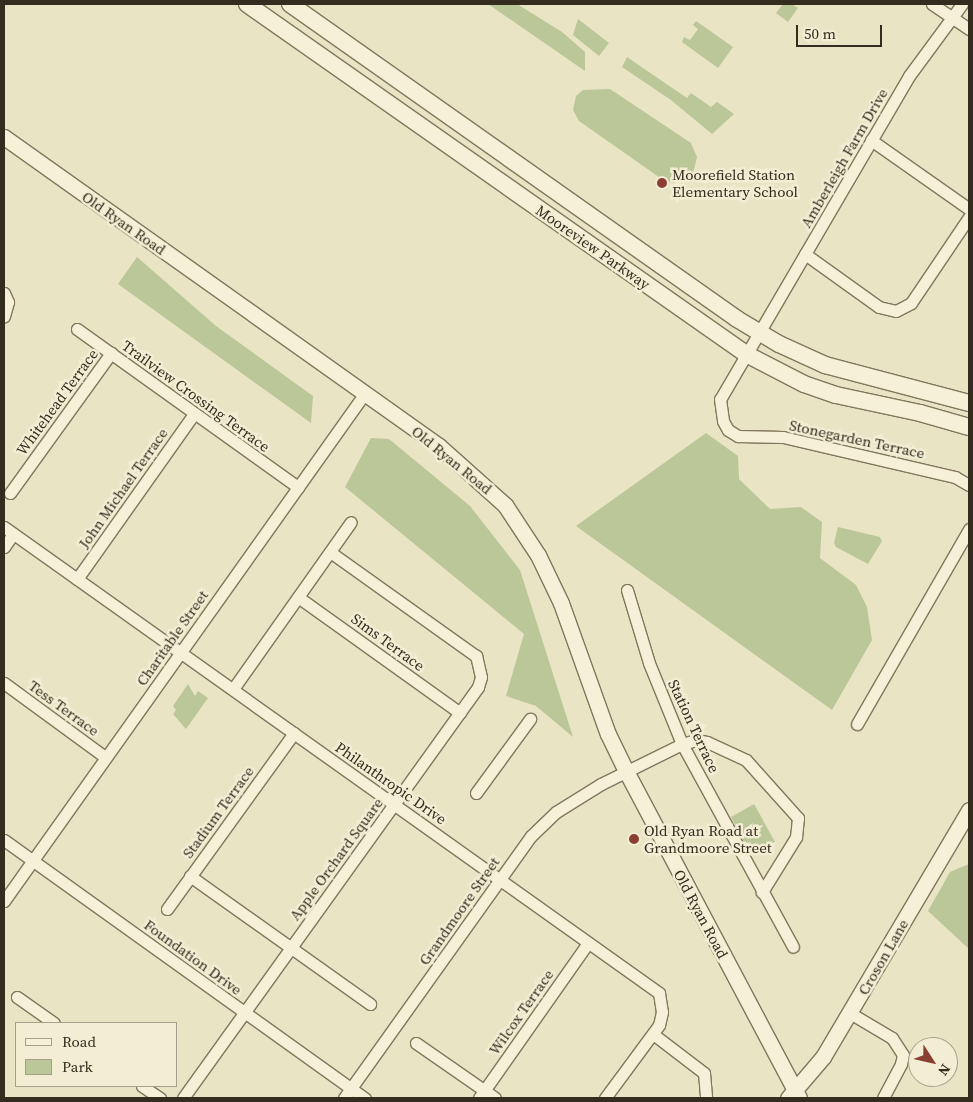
<!DOCTYPE html>
<html>
<head>
<meta charset="utf-8">
<style>
	body { margin:0 }
	#map { position:relative; width:973px; height:1102px; overflow:hidden; background:#e9e4c4; font-family:"Source Serif 4",serif }
	div>[style] { position:absolute }
	.green>* { inset:0; background:#bbc699 }
	.roads { filter:drop-shadow(1px 0 #82765c) drop-shadow(-1px 0 #82765c) drop-shadow(0 1px #82765c) drop-shadow(0 -1px #82765c) }
	.minor>* { height:11px; margin:-5.5px; padding:0 5.5px; transform-origin:5.5px; border-radius:5.5px; background:#f5f0d7 }
	.tertiary>* { height:15px; margin:-7.5px; padding:0 7.5px; transform-origin:7.5px; border-radius:7.5px; background:#f5f0d7 }
	.secondary>* { height:16px; margin:-8px; padding:0 8px; transform-origin:8px; border-radius:8px; background:#f5f0d7 }
	.dots>* { width:14px; height:14px; translate:-50% -50%; box-sizing:border-box; border:2px solid #f2edd3; border-radius:50% }
	span { translate:-50% -50%; white-space:nowrap; text-align:center; line-height:1.15; -webkit-text-stroke:5px #f2edd3; paint-order:stroke }
	.street-label { font-size:15px; color:#342c1f }
	.poi-label { font-size:15px; color:#342c1f }
	.left { translate:0 -50%; text-align:left }
	.frame { position:absolute; inset:0; border:5px solid #342c1f; pointer-events:none }
	.legend { position:absolute; left:15px; top:1022px; width:162px; height:65px; box-sizing:border-box; background:#f2edd3; border:1px solid #a6a08b; margin:0; padding:6px 9px; list-style:none; font-size:15px; color:#342c1f }
	.legend li { display:flex; align-items:center; gap:10px; height:25px }
	.legend b { width:25px; border:1px solid #a6a08b }
	.north { position:absolute; left:908px; top:1037px; width:50px; height:50px; box-sizing:border-box; background:#f2edd3; border:1px solid #a6a08b; border-radius:50%; rotate:125deg; font-size:14px; font-weight:700; line-height:20px; text-align:center; color:#342c1f }
	.north::after { content:''; display:block; margin:auto; width:18px; height:22px; background:#8b3f32; clip-path:polygon(50% 0,100% 100%,50% 72%,0 100%) }
	.scale { position:absolute; left:796px; top:25px; width:86px; height:22px; box-sizing:border-box; border:2px solid #342c1f; border-top:0; padding-left:6px; font-size:15px; line-height:18px; white-space:nowrap; color:#342c1f; -webkit-text-stroke:4px #f2edd3; paint-order:stroke }
</style>
</head>
<body>
<div id="map">
	<div class="green">
		<i style="clip-path:polygon(488px 4px,517px 4px,562px 32px,585px 52px,585px 71px)"></i>
		<i style="clip-path:polygon(783px 4px,792px 4px,798px 8px,788px 22px,776px 13px)"></i>
		<i style="clip-path:polygon(578px 19px,609px 43px,599px 56px,573px 35px)"></i>
		<i style="clip-path:polygon(696px 21px,733px 47px,718px 68px,682px 42px,684px 37px,690px 40px,698px 29px,693px 25px)"></i>
		<i style="clip-path:polygon(627px 57px,687px 98px,691px 93px,711px 107px,717px 102px,734px 114px,712px 134px,671px 100px,622px 67px)"></i>
		<i style="clip-path:polygon(610px 89px,691px 143px,697px 157px,693px 173px,676px 183px,666px 182px,579px 121px,573px 110px,576px 96px,583px 90px)"></i>
		<i style="clip-path:polygon(137px 257px,216px 326px,313px 396px,311px 423px,118px 284px)"></i>
		<i style="clip-path:polygon(706px 433px,738px 456px,739px 479px,770px 509px,801px 507px,822px 522px,820px 558px,856px 585px,867px 607px,872px 640px,832px 710px,576px 526px)"></i>
		<i style="clip-path:polygon(371px 438px,389px 439px,470px 506px,520px 570px,573px 737px,536px 706px,506px 696px,524px 634px,345px 487px)"></i>
		<i style="clip-path:polygon(838px 527px,880px 537px,882px 541px,868px 564px,836px 547px,834px 543px)"></i>
		<i style="clip-path:polygon(188px 684px,195px 696px,198px 691px,208px 698px,186px 729px,173px 714px,176px 710px,173px 706px)"></i>
		<i style="clip-path:polygon(754px 804px,775px 842px,751px 855px,731px 817px)"></i>
		<i style="clip-path:polygon(969px 864px,969px 949px,928px 911px,950px 872px)"></i>
	</div>
	<div class="roads">
		<div class="minor">
			<i style="left:932px;top:4px;width:45px;rotate:34deg"></i>
			<i style="left:962px;top:4px;width:89px;rotate:126.4deg"></i>
			<i style="left:909px;top:76px;width:374px;rotate:120.3deg"></i>
			<i style="left:720px;top:399px;width:22px;rotate:82deg"></i>
			<i style="left:723px;top:421px;width:10px;rotate:61deg"></i>
			<i style="left:728px;top:430px;width:12px;rotate:31deg"></i>
			<i style="left:738px;top:436px;width:45px;rotate:1.3deg"></i>
			<i style="left:783px;top:437px;width:177px;rotate:13.1deg"></i>
			<i style="left:955px;top:477px;width:16px;rotate:30deg"></i>
			<i style="left:871px;top:140px;width:120px;rotate:35.1deg"></i>
			<i style="left:805px;top:254px;width:91px;rotate:35.6deg"></i>
			<i style="left:879px;top:307px;width:17px;rotate:13deg"></i>
			<i style="left:896px;top:311px;width:17px;rotate:-28deg"></i>
			<i style="left:911px;top:303px;width:104px;rotate:-56deg"></i>
			<i style="left:4px;top:293px;width:10px;rotate:66deg"></i>
			<i style="left:8px;top:302px;width:15px;rotate:106deg"></i>
			<i style="left:77px;top:329px;width:272px;rotate:35.6deg"></i>
			<i style="left:10px;top:493px;width:173px;rotate:-54.2deg"></i>
			<i style="left:4px;top:527px;width:804px;rotate:35.43deg"></i>
			<i style="left:659px;top:993px;width:19px;rotate:81deg"></i>
			<i style="left:662px;top:1012px;width:13px;rotate:103deg"></i>
			<i style="left:659px;top:1025px;width:91px;rotate:126.5deg"></i>
			<i style="left:4px;top:547px;width:16px;rotate:-55deg"></i>
			<i style="left:77px;top:579px;width:202px;rotate:-54.7deg"></i>
			<i style="left:627px;top:590px;width:76px;rotate:73.2deg"></i>
			<i style="left:649px;top:663px;width:87px;rotate:67.8deg"></i>
			<i style="left:682px;top:744px;width:231px;rotate:61.3deg"></i>
			<i style="left:298px;top:597px;width:199px;rotate:35.6deg"></i>
			<i style="left:4px;top:683px;width:125px;rotate:36.2deg"></i>
			<i style="left:233px;top:689px;width:204px;rotate:-54.8deg"></i>
			<i style="left:857px;top:724px;width:225px;rotate:-60.1deg"></i>
			<i style="left:476px;top:793px;width:92px;rotate:-53.9deg"></i>
			<i style="left:4px;top:840px;width:444px;rotate:35.6deg"></i>
			<i style="left:190px;top:876px;width:221px;rotate:35.4deg"></i>
			<i style="left:4px;top:901px;width:623px;rotate:-54.6deg"></i>
			<i style="left:167px;top:909px;width:217px;rotate:-54.2deg"></i>
			<i style="left:17px;top:997px;width:45px;rotate:35.1deg"></i>
			<i style="left:850px;top:1013px;width:49px;rotate:30.8deg"></i>
			<i style="left:892px;top:1038px;width:20px;rotate:57deg"></i>
			<i style="left:903px;top:1055px;width:9px;rotate:103deg"></i>
			<i style="left:901px;top:1064px;width:38px;rotate:118deg"></i>
			<i style="left:653px;top:1034px;width:64px;rotate:37.4deg"></i>
			<i style="left:704px;top:1073px;width:25px;rotate:85deg"></i>
			<i style="left:416px;top:1043px;width:96px;rotate:34.8deg"></i>
			<i style="left:142px;top:1086px;width:22px;rotate:34deg"></i>
			<i style="left:183px;top:1098px;width:506px;rotate:-54.33deg"></i>
			<i style="left:478px;top:687px;width:10px;rotate:-73deg"></i>
			<i style="left:481px;top:677px;width:22px;rotate:-103deg"></i>
			<i style="left:476px;top:656px;width:179px;rotate:-144.5deg"></i>
			<i style="left:344px;top:1098px;width:322px;rotate:-54.5deg"></i>
			<i style="left:531px;top:836px;width:35px;rotate:-44deg"></i>
			<i style="left:556px;top:812px;width:53px;rotate:-31.9deg"></i>
			<i style="left:601px;top:784px;width:90px;rotate:-26.3deg"></i>
			<i style="left:682px;top:744px;width:15px;rotate:-16deg"></i>
			<i style="left:696px;top:740px;width:11px;rotate:10deg"></i>
			<i style="left:707px;top:742px;width:43px;rotate:24.8deg"></i>
			<i style="left:746px;top:760px;width:78px;rotate:48.1deg"></i>
			<i style="left:798px;top:818px;width:19px;rotate:96deg"></i>
			<i style="left:796px;top:837px;width:65px;rotate:121.7deg"></i>
			<i style="left:479px;top:1098px;width:189px;rotate:-54.9deg"></i>
		</div>
		<div class="tertiary">
			<i style="left:4px;top:137px;width:534px;rotate:35.39deg"></i>
			<i style="left:439px;top:446px;width:89px;rotate:41.8deg"></i>
			<i style="left:505px;top:505px;width:60px;rotate:56.6deg"></i>
			<i style="left:538px;top:555px;width:53px;rotate:64.4deg"></i>
			<i style="left:561px;top:603px;width:139px;rotate:70.3deg"></i>
			<i style="left:608px;top:734px;width:41px;rotate:64.1deg"></i>
			<i style="left:626px;top:771px;width:370px;rotate:62.1deg"></i>
			<i style="left:788px;top:1098px;width:54px;rotate:-49.5deg"></i>
			<i style="left:823px;top:1057px;width:287px;rotate:-59.4deg"></i>
		</div>
		<div class="secondary">
			<i style="left:247px;top:4px;width:610px;rotate:35.05deg"></i>
			<i style="left:746px;top:354px;width:65px;rotate:27.3deg"></i>
			<i style="left:804px;top:384px;width:34px;rotate:19deg"></i>
			<i style="left:836px;top:395px;width:86px;rotate:12.1deg"></i>
			<i style="left:920px;top:413px;width:51px;rotate:15.9deg"></i>
			<i style="left:290px;top:4px;width:547px;rotate:35.17deg"></i>
			<i style="left:737px;top:319px;width:49px;rotate:30.8deg"></i>
			<i style="left:779px;top:344px;width:51px;rotate:24.5deg"></i>
			<i style="left:825px;top:365px;width:149px;rotate:14.8deg"></i>
		</div>
	</div>
	<div class="dots">
		<i style="left:662px;top:183px;background:#8b3f32"></i>
		<i style="left:634px;top:839px;background:#8b3f32"></i>
	</div>
	<div class="street-label">
		<span style="left:844px;top:158px;rotate:-60deg">Amberleigh Farm Drive</span>
		<span style="left:124px;top:223px;rotate:35deg">Old Ryan Road</span>
		<span style="left:593px;top:247px;rotate:35deg">Mooreview Parkway</span>
		<span style="left:196px;top:396px;rotate:36deg">Trailview Crossing Terrace</span>
		<span style="left:57px;top:402px;rotate:-54deg">Whitehead Terrace</span>
		<span style="left:857px;top:439px;rotate:12deg">Stonegarden Terrace</span>
		<span style="left:452px;top:460px;rotate:39deg">Old Ryan Road</span>
		<span style="left:123px;top:488px;rotate:-55deg">John Michael Terrace</span>
		<span style="left:172px;top:638px;rotate:-55deg">Charitable Street</span>
		<span style="left:388px;top:642px;rotate:36deg">Sims Terrace</span>
		<span style="left:64px;top:708px;rotate:36deg">Tess Terrace</span>
		<span style="left:694px;top:726px;rotate:65deg">Station Terrace</span>
		<span style="left:391px;top:783px;rotate:35deg">Philanthropic Drive</span>
		<span style="left:218px;top:812px;rotate:-54deg">Stadium Terrace</span>
		<span style="left:336px;top:859px;rotate:-54deg">Apple Orchard Square</span>
		<span style="left:459px;top:911px;rotate:-55deg">Grandmoore Street</span>
		<span style="left:701px;top:914px;rotate:62deg">Old Ryan Road</span>
		<span style="left:193px;top:957px;rotate:36deg">Foundation Drive</span>
		<span style="left:883px;top:957px;rotate:-60deg">Croson Lane</span>
		<span style="left:521px;top:1012px;rotate:-55deg">Wilcox Terrace</span>
	</div>
	<div class="poi-label">
		<span class="left" style="left:672px;top:183px">Moorefield Station<br>Elementary School</span>
		<span class="left" style="left:644px;top:839px">Old Ryan Road at<br>Grandmoore Street</span>
	</div>
	<div class="frame"></div>
	<ul class="legend">
	<li><b style="height:6px;background:#f5f0d7"></b>Road</li>
	<li><b style="height:14px;background:#bbc699"></b>Park</li>
	</ul>
	<div class="north">N</div>
	<div class="scale">50 m</div>
</div>
</body>
</html>
